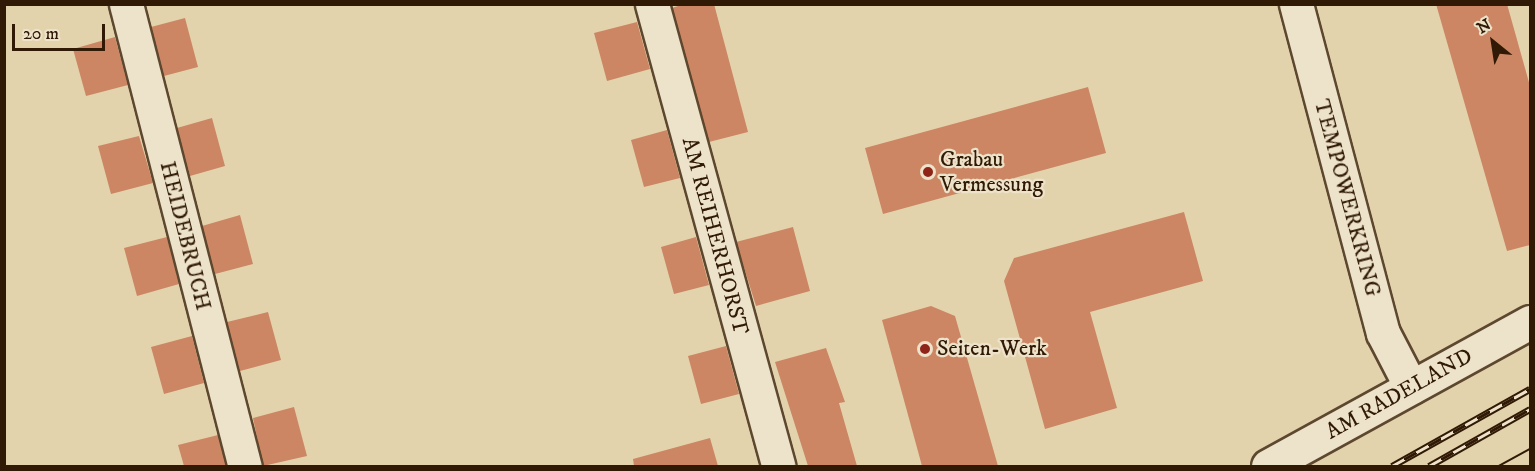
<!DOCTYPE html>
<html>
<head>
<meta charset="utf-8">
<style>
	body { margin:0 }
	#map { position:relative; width:1535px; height:471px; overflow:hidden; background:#e3d3ad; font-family:"IM FELL DW Pica",serif }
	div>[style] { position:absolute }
	.building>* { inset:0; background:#cc8663 }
	.roads { filter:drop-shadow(2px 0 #5d482f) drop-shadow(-2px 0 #5d482f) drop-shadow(0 2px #5d482f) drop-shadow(0 -2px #5d482f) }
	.minor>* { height:33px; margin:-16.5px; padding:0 16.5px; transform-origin:16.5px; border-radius:16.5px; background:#ede2ca }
	.tram>* { height:1.5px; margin:-0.75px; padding:0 0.75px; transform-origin:0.75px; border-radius:0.75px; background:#301a05 }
	.rail>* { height:7px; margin-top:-3.5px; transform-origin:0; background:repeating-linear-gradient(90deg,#ede2ca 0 14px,#301a05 0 28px); box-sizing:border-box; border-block:2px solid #301a05 }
	.dots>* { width:16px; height:16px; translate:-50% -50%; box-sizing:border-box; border:3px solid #ede2ca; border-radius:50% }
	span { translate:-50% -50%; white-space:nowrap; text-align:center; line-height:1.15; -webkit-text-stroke:4.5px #ede2ca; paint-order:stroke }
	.poi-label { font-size:22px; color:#301a05 }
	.left { translate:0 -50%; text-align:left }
	.street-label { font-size:22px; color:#301a05 }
	.frame { position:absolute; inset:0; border:6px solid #301a05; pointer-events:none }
	.north { position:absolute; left:1463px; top:12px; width:60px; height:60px; -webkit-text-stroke:4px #ede2ca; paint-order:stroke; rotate:330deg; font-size:16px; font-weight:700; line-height:24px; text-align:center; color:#301a05 }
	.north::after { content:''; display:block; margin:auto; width:21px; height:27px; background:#301a05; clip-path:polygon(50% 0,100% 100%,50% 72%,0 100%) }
	.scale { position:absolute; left:12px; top:24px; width:93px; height:27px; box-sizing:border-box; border:3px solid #301a05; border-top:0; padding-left:8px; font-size:18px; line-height:21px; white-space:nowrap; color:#301a05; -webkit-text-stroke:4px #ede2ca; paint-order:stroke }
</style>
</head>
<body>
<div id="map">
	<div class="building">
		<i style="clip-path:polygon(684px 4px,714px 4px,748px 132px,709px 142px,672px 8px)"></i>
		<i style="clip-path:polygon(1436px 4px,1507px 4px,1530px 86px,1530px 245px,1507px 251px)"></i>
		<i style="clip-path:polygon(185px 18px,198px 67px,164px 76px,151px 27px)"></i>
		<i style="clip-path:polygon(637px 22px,650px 69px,607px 81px,594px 33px)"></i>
		<i style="clip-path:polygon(115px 37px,128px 85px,86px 96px,73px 49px)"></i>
		<i style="clip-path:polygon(1088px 87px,1106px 153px,883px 214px,865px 148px)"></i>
		<i style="clip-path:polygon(212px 118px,225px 166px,190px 176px,177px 128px)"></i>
		<i style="clip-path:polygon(667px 130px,680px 178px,644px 187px,631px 140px)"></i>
		<i style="clip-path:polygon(139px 136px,153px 183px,111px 194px,98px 146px)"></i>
		<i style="clip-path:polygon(1184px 212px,1203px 281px,1090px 312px,1117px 408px,1045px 429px,1004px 281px,1014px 258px)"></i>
		<i style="clip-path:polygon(240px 215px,253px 264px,215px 274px,202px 226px)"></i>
		<i style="clip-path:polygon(793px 227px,810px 291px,756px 306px,736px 242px)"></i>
		<i style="clip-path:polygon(167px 237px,179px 284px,137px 296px,124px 248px)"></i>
		<i style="clip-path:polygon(696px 237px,709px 285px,674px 294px,661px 247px)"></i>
		<i style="clip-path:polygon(931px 306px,955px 316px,998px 466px,922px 466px,882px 320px)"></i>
		<i style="clip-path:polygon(268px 312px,281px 360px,240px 371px,227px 322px)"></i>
		<i style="clip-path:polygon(192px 336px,204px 383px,164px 394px,151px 347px)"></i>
		<i style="clip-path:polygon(726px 346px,739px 394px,701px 404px,688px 356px)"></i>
		<i style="clip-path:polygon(826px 348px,845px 402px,839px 403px,857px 466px,808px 466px,775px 362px)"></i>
		<i style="clip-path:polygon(294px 407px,307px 456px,263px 466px,253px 418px)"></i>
		<i style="clip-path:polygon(218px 435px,226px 466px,184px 466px,178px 445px)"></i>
		<i style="clip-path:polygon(710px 438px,718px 466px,634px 466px,633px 459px)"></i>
	</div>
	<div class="roads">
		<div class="minor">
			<i style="left:126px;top:4px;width:477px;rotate:75.6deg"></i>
			<i style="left:652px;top:4px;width:479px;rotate:74.7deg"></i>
			<i style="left:1296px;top:4px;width:340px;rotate:75.2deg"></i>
			<i style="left:1383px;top:333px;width:61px;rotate:62.6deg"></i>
			<i style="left:1268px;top:466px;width:299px;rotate:-28.8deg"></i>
		</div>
	</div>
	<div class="tram">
		<i style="left:1499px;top:466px;width:35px;rotate:-29deg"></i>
	</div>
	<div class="rail">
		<i style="left:1392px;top:466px;width:158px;rotate:-29.2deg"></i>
		<i style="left:1429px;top:466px;width:116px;rotate:-29.4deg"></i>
	</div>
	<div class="dots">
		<i style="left:928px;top:172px;background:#8f2418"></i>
		<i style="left:925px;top:349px;background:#8f2418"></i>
	</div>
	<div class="poi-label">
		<span class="left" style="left:940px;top:172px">Grabau<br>Vermessung</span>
		<span class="left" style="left:937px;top:349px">Seiten-Werk</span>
	</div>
	<div class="street-label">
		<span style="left:1347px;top:198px;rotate:75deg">TEMPOWERKRING</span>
		<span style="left:185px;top:236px;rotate:76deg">HEIDEBRUCH</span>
		<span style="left:715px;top:236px;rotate:75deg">AM REIHERHORST</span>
		<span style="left:1399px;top:394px;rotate:-29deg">AM RADELAND</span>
	</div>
	<div class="frame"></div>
	<div class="north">N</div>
	<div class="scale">20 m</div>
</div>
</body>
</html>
